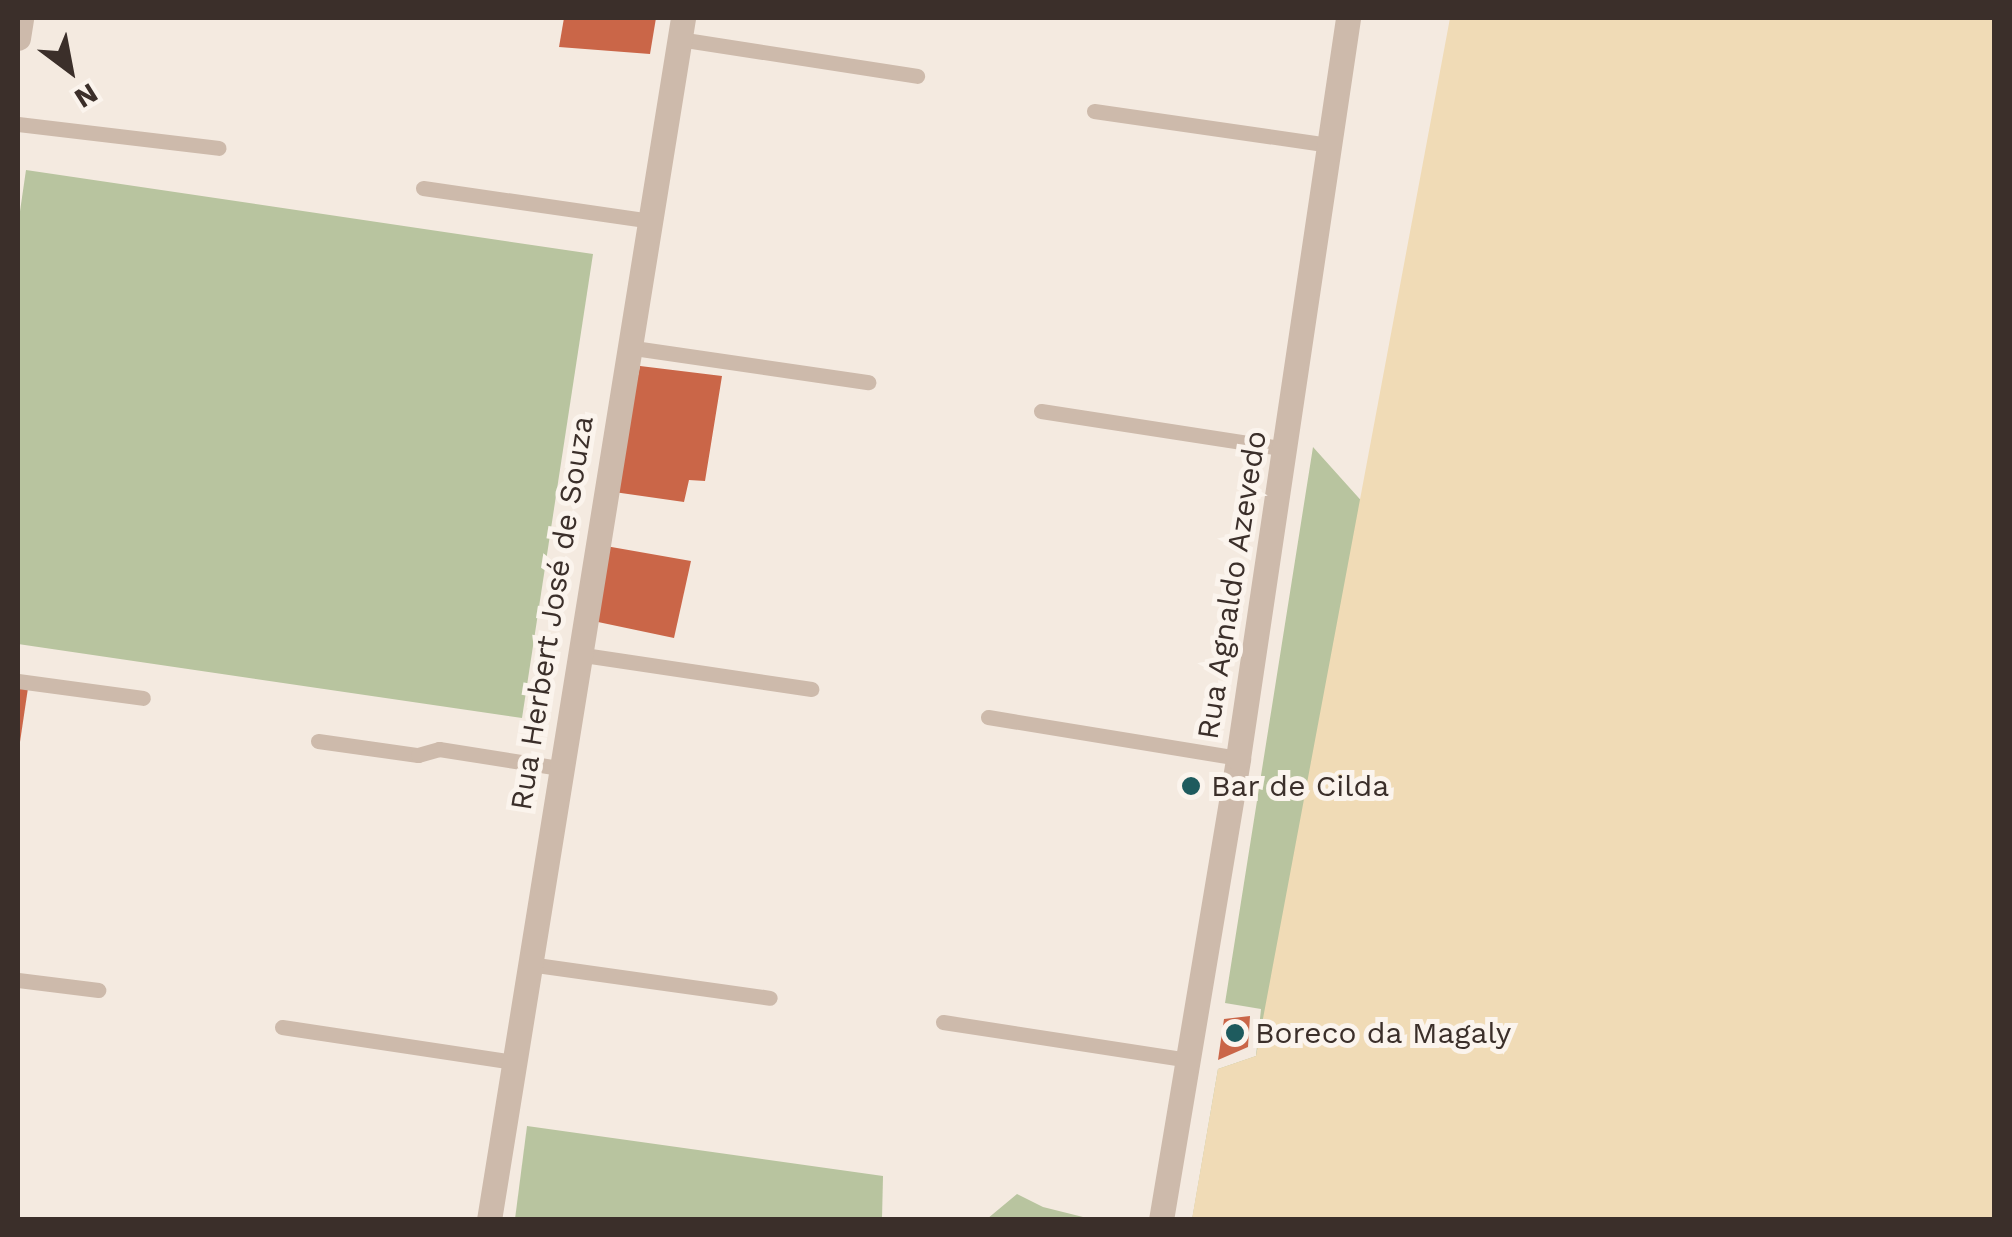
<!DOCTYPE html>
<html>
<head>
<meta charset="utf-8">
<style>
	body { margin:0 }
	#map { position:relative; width:2012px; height:1237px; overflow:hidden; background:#f4eae0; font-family:"Work Sans",sans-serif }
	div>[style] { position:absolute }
	.green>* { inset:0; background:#b8c49f }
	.sand>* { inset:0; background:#f0dbb6 }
	.building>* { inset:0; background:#ca6648 }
	.service>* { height:15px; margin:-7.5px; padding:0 7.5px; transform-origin:7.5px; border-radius:7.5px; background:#cdbaab }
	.minor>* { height:25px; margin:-12.5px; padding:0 12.5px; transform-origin:12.5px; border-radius:12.5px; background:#cdbaab }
	.tertiary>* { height:25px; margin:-12.5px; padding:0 12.5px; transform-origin:12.5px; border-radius:12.5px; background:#cdbaab }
	.dots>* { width:28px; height:28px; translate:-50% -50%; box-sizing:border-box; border:5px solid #fbf4ed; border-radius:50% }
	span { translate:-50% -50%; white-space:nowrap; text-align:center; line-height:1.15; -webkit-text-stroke:10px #fbf4ed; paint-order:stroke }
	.street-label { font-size:30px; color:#3b2f2a }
	.poi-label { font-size:30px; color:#3b2f2a }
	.left { translate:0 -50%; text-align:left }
	.frame { position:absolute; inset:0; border:20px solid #3b2f2a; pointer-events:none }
	.north { position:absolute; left:20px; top:20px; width:100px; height:100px; -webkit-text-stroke:8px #fbf4ed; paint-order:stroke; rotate:148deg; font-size:28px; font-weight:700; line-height:40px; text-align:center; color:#3b2f2a }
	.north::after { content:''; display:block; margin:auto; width:35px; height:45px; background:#3b2f2a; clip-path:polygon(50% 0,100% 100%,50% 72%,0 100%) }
</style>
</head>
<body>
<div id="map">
	<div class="green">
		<i style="clip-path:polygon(26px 170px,593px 254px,522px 718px,18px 644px,18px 225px)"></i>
		<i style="clip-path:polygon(1313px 447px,1455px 605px,1192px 1220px,1218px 1069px,1256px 1056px,1261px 1009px,1225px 1003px)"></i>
		<i style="clip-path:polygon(527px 1126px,883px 1176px,882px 1219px,515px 1219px)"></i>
		<i style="clip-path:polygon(1017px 1194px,1043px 1207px,1091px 1219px,987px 1219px)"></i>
	</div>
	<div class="sand">
		<i style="clip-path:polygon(1450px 18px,1994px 18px,1994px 1219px,1192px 1219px,1218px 1069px,1256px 1056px)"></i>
	</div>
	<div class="building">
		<i style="clip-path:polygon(564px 18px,656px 18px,650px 54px,559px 47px)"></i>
		<i style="clip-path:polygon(640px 366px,722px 376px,705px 481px,689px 480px,684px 502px,614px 492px)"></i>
		<i style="clip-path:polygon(600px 545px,691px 561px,674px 638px,598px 622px)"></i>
		<i style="clip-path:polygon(18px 687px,28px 688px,20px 742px,18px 742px)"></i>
		<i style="clip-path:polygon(1250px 1016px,1248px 1047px,1218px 1060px,1224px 1019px)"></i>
	</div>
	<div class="service">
		<i style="left:679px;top:39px;width:241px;rotate:8.8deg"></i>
		<i style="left:1094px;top:111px;width:237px;rotate:8.2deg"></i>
		<i style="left:18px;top:124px;width:202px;rotate:6.8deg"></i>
		<i style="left:423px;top:188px;width:230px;rotate:8.2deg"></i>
		<i style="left:627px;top:347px;width:244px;rotate:8.3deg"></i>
		<i style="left:1041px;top:411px;width:248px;rotate:8.8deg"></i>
		<i style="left:577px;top:654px;width:237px;rotate:8.5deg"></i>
		<i style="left:18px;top:681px;width:126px;rotate:7.7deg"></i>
		<i style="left:988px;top:717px;width:253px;rotate:9.3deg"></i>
		<i style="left:318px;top:741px;width:101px;rotate:8deg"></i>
		<i style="left:418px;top:755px;width:22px;rotate:-16deg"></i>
		<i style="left:439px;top:749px;width:121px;rotate:9deg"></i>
		<i style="left:529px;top:964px;width:243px;rotate:8deg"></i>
		<i style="left:18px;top:980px;width:81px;rotate:7.1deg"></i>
		<i style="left:943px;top:1022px;width:248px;rotate:8.8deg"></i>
		<i style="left:282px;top:1027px;width:234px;rotate:8.6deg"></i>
	</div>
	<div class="minor">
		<i style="left:18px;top:38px;width:20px;rotate:-81deg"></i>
		<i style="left:489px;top:1220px;width:1218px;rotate:-80.83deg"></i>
	</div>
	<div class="tertiary">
		<i style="left:1161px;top:1220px;width:468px;rotate:-80.5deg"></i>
		<i style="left:1238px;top:758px;width:748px;rotate:-81.54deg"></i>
	</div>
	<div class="dots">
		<i style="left:1191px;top:786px;background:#1e5b5e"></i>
		<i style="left:1235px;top:1033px;background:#1e5b5e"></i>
	</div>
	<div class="street-label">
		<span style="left:1232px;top:585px;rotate:-81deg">Rua Agnaldo Azevedo</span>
		<span style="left:552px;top:613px;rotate:-81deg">Rua Herbert José de Souza</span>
	</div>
	<div class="poi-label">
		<span class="left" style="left:1211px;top:786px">Bar de Cilda</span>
		<span class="left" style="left:1255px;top:1033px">Boreco da Magaly</span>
	</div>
	<div class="frame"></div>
	<div class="north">N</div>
</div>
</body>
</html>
